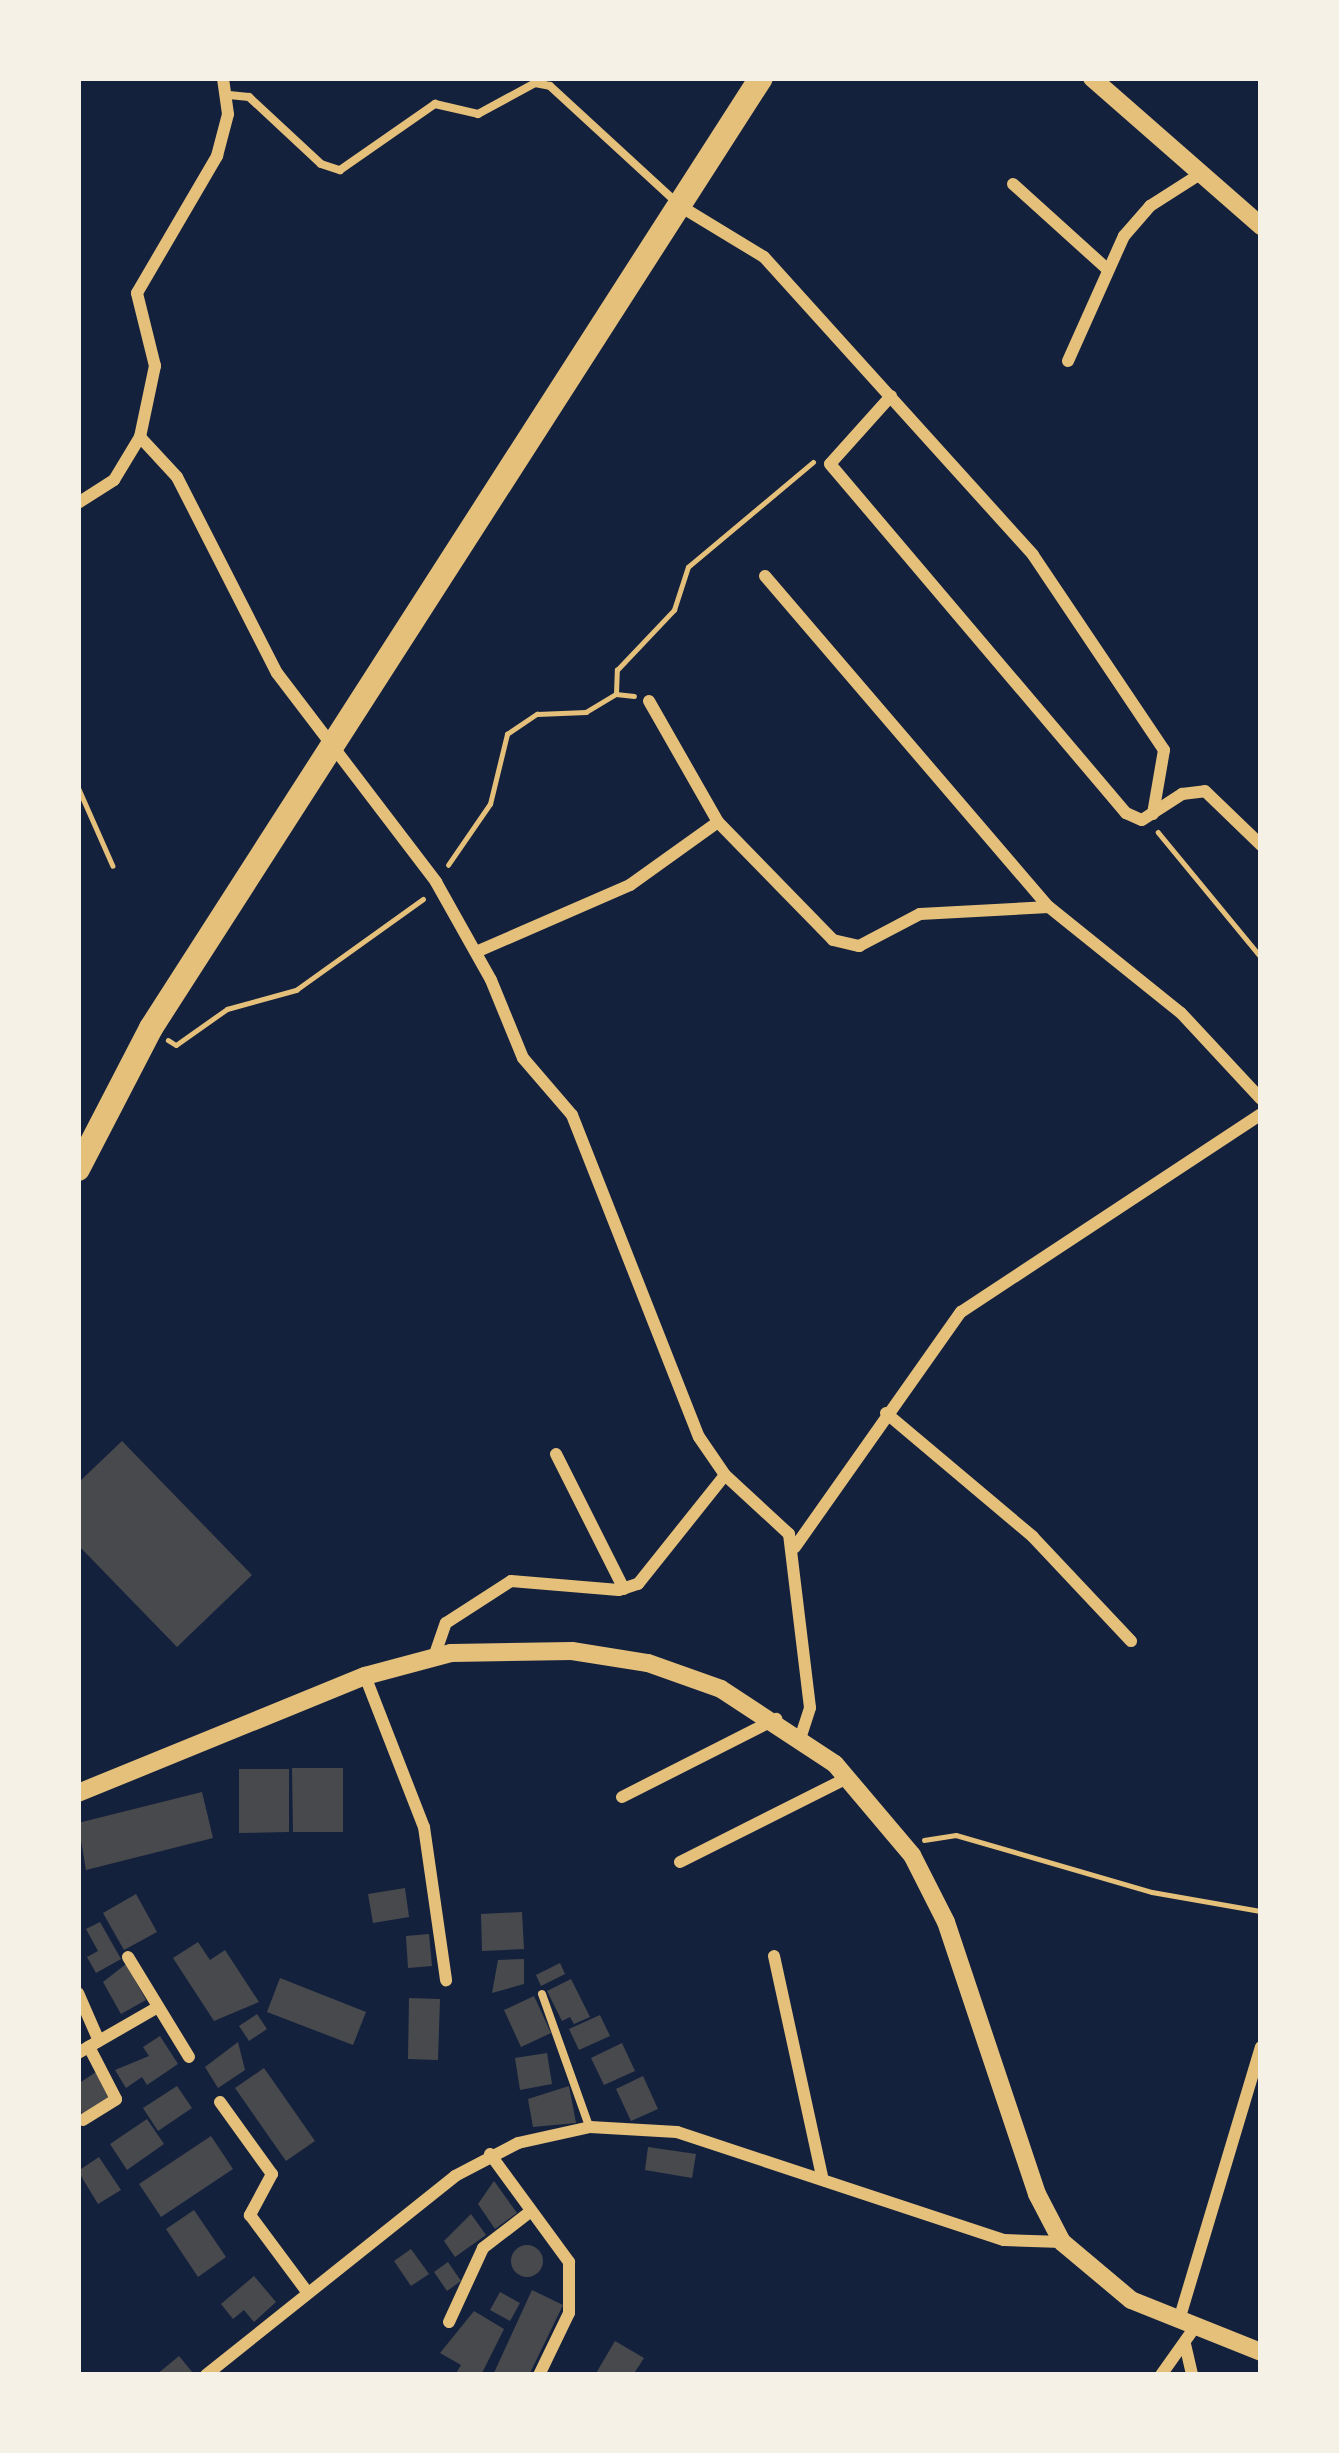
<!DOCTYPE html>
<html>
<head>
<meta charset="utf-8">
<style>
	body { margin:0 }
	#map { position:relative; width:1339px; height:2453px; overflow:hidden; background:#14213d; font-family:"PT Serif",serif }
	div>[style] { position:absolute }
	.building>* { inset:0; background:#48494c }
	.round { border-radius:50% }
	.path>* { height:4.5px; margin:-2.25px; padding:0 2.25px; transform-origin:2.25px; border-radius:2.25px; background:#e5c07b }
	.service>* { height:8px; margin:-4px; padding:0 4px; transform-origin:4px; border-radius:4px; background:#e5c07b }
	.minor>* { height:12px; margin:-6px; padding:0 6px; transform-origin:6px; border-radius:6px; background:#e5c07b }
	.tertiary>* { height:18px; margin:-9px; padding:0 9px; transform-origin:9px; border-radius:9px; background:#e5c07b }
	.primary>* { height:24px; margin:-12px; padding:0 12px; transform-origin:12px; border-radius:12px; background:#e5c07b }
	span { translate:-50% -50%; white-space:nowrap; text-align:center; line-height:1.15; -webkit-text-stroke:12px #f6f1e7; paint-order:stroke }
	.frame { position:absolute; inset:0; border:81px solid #f6f1e7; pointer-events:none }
</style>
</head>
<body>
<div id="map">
	<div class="building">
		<i style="clip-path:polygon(122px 1441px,252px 1575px,177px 1647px,78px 1545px,78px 1483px)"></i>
		<i style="clip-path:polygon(292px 1768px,343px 1768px,343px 1832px,293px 1832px)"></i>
		<i style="clip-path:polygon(239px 1769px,289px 1769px,289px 1832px,239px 1833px)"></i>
		<i style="clip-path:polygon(202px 1792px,213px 1838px,86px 1870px,78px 1823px)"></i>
		<i style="clip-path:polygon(405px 1888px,409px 1917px,373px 1923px,368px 1894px)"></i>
		<i style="clip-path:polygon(136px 1894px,157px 1932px,124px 1950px,103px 1913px)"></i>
		<i style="clip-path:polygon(522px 1912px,524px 1949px,482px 1951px,481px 1914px)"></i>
		<i style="clip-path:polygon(100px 1922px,121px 1959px,96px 1973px,87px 1957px,98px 1951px,86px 1929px)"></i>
		<i style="clip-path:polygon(429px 1934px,432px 1966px,408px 1968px,406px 1936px)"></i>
		<i style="clip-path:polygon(198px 1942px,210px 1960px,225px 1950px,259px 2002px,214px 2021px,173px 1958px)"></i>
		<i style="clip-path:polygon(524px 1959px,524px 1984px,492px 1993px,498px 1960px)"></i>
		<i style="clip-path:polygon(560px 1963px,565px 1974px,541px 1986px,536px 1975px)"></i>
		<i style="clip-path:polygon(126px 1964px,146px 2000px,121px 2014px,103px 1982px)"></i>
		<i style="clip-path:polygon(280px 1978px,366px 2012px,353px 2045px,267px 2012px)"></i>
		<i style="clip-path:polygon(571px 1979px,590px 2017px,574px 2024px,570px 2017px,562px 2021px,547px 1991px)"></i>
		<i style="clip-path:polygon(534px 1996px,551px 2033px,521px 2047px,504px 2010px)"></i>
		<i style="clip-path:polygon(409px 1998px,440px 1999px,438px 2060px,408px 2059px)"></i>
		<i style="clip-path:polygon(257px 2014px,267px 2029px,249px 2041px,239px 2026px)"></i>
		<i style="clip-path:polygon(600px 2015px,610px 2036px,579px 2050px,569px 2029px)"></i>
		<i style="clip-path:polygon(160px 2036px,178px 2064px,147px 2085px,142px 2077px,126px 2088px,115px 2070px,149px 2056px,143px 2047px)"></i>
		<i style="clip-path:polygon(238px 2042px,245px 2070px,218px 2088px,205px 2067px)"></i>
		<i style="clip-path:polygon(622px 2043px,635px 2071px,604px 2085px,591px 2058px)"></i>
		<i style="clip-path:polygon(547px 2053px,552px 2084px,520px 2090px,515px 2058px)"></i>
		<i style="clip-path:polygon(264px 2068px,315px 2141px,286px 2161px,235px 2088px)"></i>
		<i style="clip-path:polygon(96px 2072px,112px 2096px,82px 2117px,78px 2084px)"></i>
		<i style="clip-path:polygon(643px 2076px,658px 2109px,631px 2121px,616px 2089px)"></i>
		<i style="clip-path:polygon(177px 2086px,192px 2108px,158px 2131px,143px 2108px)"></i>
		<i style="clip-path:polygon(569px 2086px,576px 2123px,533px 2127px,528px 2099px)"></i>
		<i style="clip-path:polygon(147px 2119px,164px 2144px,127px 2170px,110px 2144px)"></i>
		<i style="clip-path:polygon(211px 2136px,233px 2169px,161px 2217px,139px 2184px)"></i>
		<i style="clip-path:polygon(648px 2147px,696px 2154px,692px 2178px,645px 2170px)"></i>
		<i style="clip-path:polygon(99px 2157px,121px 2190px,98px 2204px,78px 2171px)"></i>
		<i style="clip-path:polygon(494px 2181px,517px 2213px,495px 2229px,478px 2204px)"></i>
		<i style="clip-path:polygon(194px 2210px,226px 2257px,198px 2277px,166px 2229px)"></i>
		<i style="clip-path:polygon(471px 2214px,486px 2235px,455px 2257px,444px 2241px)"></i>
		<i class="round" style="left:511px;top:2245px;width:32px;height:32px"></i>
		<i style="clip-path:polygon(411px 2249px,429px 2274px,411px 2286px,394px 2261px)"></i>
		<i style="clip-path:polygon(448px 2262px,461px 2281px,447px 2291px,434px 2272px)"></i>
		<i style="clip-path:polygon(254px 2276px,276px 2302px,254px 2322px,244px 2310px,233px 2319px,221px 2304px)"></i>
		<i style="clip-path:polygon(532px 2290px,563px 2305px,529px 2375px,493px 2375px)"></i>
		<i style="clip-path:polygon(500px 2292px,520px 2303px,510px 2321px,490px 2310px)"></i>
		<i style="clip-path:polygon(474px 2311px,504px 2329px,481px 2375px,455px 2375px,461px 2365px,440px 2353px)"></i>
		<i style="clip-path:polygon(615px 2341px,644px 2358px,633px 2375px,595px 2375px)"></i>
		<i style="clip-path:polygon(179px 2356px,193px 2373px,156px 2375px)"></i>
	</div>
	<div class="path">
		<i style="left:616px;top:694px;width:24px;rotate:-88deg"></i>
		<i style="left:617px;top:670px;width:83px;rotate:-46.5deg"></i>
		<i style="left:674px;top:610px;width:45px;rotate:-72deg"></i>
		<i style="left:688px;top:567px;width:163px;rotate:-40deg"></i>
		<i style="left:78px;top:787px;width:86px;rotate:66.1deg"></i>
		<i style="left:1158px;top:832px;width:162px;rotate:50.5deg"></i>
		<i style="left:448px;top:865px;width:74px;rotate:-55.5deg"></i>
		<i style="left:490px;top:804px;width:72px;rotate:-76.3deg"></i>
		<i style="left:507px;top:734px;width:36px;rotate:-34deg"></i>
		<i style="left:537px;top:714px;width:49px;rotate:-2.3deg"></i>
		<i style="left:586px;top:712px;width:35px;rotate:-31deg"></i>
		<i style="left:616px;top:694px;width:18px;rotate:6deg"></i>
		<i style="left:168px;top:1040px;width:9px;rotate:32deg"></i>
		<i style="left:176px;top:1045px;width:62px;rotate:-35.2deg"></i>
		<i style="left:227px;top:1009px;width:72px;rotate:-15.4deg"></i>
		<i style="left:296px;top:990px;width:156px;rotate:-35.6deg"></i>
		<i style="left:924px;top:1840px;width:32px;rotate:-9deg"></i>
		<i style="left:956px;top:1835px;width:204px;rotate:16.2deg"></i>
		<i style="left:1152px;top:1892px;width:111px;rotate:9.9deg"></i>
	</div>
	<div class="service">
		<i style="left:229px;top:95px;width:20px;rotate:6deg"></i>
		<i style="left:249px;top:97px;width:98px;rotate:42.9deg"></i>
		<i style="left:321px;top:164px;width:20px;rotate:18deg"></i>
		<i style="left:340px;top:170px;width:116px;rotate:-34.8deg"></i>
		<i style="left:435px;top:104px;width:44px;rotate:13.1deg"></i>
		<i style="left:478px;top:114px;width:65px;rotate:-28.5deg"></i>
		<i style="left:535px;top:83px;width:15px;rotate:11deg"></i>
		<i style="left:550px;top:86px;width:168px;rotate:42.6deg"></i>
		<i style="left:542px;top:1994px;width:140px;rotate:70.4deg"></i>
	</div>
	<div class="minor">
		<i style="left:1013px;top:184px;width:124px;rotate:42.1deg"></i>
		<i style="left:680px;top:206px;width:98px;rotate:31.3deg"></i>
		<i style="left:764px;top:257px;width:401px;rotate:47.9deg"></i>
		<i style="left:1033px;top:555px;width:235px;rotate:56.1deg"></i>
		<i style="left:1164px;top:750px;width:65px;rotate:99.8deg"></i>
		<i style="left:1068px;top:361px;width:137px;rotate:-65.9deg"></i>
		<i style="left:1124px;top:236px;width:40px;rotate:-49deg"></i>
		<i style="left:1150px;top:206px;width:59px;rotate:-32.6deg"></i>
		<i style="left:891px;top:396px;width:91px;rotate:131.9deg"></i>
		<i style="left:830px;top:464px;width:458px;rotate:49.7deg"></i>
		<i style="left:1126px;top:813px;width:17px;rotate:24deg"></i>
		<i style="left:1142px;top:820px;width:48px;rotate:-33deg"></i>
		<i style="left:1182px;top:794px;width:23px;rotate:-7deg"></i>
		<i style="left:1205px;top:791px;width:78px;rotate:44deg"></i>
		<i style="left:140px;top:437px;width:54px;rotate:47.2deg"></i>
		<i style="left:177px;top:477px;width:220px;rotate:63deg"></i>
		<i style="left:277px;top:673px;width:263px;rotate:52.7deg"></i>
		<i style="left:436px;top:882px;width:112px;rotate:60.7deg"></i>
		<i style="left:491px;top:980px;width:84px;rotate:67.7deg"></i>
		<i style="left:523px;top:1058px;width:75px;rotate:49.3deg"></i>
		<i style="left:572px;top:1115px;width:346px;rotate:68.5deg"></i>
		<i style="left:699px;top:1437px;width:46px;rotate:55.6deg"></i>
		<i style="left:725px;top:1475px;width:87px;rotate:42.7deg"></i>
		<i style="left:789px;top:1534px;width:175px;rotate:83.1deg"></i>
		<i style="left:810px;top:1708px;width:28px;rotate:108deg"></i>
		<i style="left:78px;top:503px;width:43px;rotate:-32.6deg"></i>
		<i style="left:114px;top:480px;width:50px;rotate:-58.8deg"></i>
		<i style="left:140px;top:437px;width:73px;rotate:-78.1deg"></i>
		<i style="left:155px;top:366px;width:75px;rotate:-103.9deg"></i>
		<i style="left:137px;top:293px;width:159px;rotate:-59.7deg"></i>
		<i style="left:217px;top:156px;width:43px;rotate:-75.3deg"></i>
		<i style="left:228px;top:114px;width:36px;rotate:-98deg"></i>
		<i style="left:765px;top:576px;width:436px;rotate:49.4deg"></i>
		<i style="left:1049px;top:907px;width:169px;rotate:38.8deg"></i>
		<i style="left:1181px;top:1013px;width:117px;rotate:47.1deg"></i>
		<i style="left:649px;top:701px;width:139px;rotate:60.3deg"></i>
		<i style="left:718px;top:822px;width:165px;rotate:45.7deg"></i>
		<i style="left:833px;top:940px;width:27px;rotate:13deg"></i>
		<i style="left:859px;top:946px;width:69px;rotate:-27.7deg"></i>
		<i style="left:920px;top:914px;width:129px;rotate:-3.1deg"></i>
		<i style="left:476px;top:952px;width:168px;rotate:-23.5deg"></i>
		<i style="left:630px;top:885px;width:108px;rotate:-35.6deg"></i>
		<i style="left:886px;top:1413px;width:192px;rotate:40.1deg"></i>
		<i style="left:1033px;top:1537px;width:143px;rotate:46.7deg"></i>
		<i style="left:556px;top:1454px;width:151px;rotate:63.3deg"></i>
		<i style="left:795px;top:1547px;width:288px;rotate:-54.8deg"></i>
		<i style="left:961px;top:1312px;width:359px;rotate:-33.4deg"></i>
		<i style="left:434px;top:1657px;width:36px;rotate:-71deg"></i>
		<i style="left:446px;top:1623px;width:77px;rotate:-32.9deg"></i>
		<i style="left:511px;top:1581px;width:108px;rotate:4.8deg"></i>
		<i style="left:619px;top:1590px;width:20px;rotate:-18deg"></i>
		<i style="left:638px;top:1584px;width:139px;rotate:-51.4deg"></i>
		<i style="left:365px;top:1676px;width:162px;rotate:68.7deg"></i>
		<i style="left:424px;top:1827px;width:155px;rotate:81.8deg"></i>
		<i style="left:622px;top:1797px;width:173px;rotate:-26.9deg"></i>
		<i style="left:680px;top:1862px;width:189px;rotate:-26.7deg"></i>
		<i style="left:774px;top:1956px;width:229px;rotate:77.7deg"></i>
		<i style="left:128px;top:1957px;width:117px;rotate:58.6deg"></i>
		<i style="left:78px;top:1993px;width:52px;rotate:66.4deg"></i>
		<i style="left:78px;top:2053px;width:92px;rotate:-29.9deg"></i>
		<i style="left:220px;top:2102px;width:89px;rotate:54.2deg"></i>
		<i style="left:272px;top:2174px;width:47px;rotate:118.2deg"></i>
		<i style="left:250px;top:2215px;width:97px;rotate:53.4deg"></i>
		<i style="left:83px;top:2120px;width:39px;rotate:-32deg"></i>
		<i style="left:116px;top:2099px;width:59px;rotate:-117.4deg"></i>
		<i style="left:490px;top:2154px;width:134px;rotate:53.8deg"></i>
		<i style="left:569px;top:2262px;width:51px;rotate:90deg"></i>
		<i style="left:569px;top:2313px;width:69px;rotate:115.8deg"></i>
		<i style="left:1179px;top:2320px;width:285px;rotate:-73.3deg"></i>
		<i style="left:449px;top:2322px;width:81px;rotate:-65.3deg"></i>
		<i style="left:483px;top:2248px;width:59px;rotate:-37.5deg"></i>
		<i style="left:1185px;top:2344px;width:32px;rotate:77deg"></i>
		<i style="left:206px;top:2375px;width:319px;rotate:-38.6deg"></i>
		<i style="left:455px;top:2176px;width:71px;rotate:-27.6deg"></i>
		<i style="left:518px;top:2143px;width:74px;rotate:-12.5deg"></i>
		<i style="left:590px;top:2127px;width:87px;rotate:3.3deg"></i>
		<i style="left:677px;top:2132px;width:344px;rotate:18.3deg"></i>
		<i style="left:1004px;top:2240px;width:58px;rotate:2deg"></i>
		<i style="left:1161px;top:2375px;width:59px;rotate:-54.7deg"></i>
	</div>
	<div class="tertiary">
		<i style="left:1092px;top:78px;width:225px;rotate:41.2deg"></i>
		<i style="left:78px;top:1793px;width:310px;rotate:-22.2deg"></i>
		<i style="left:365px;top:1676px;width:89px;rotate:-15deg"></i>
		<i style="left:451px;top:1653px;width:121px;rotate:-0.9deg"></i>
		<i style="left:572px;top:1651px;width:77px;rotate:9deg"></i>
		<i style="left:648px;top:1663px;width:77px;rotate:19.6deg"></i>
		<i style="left:721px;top:1689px;width:136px;rotate:33.3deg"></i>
		<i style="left:835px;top:1764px;width:119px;rotate:49.8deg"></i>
		<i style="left:912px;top:1855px;width:75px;rotate:63.1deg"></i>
		<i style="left:946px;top:1922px;width:287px;rotate:71.5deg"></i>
		<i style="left:1037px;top:2194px;width:54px;rotate:62.5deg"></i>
		<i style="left:1062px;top:2242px;width:90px;rotate:40deg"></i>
		<i style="left:1131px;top:2300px;width:140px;rotate:21.8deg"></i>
	</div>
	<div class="primary">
		<i style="left:78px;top:1169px;width:159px;rotate:-62.6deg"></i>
		<i style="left:151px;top:1028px;width:1129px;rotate:-57.3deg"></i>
	</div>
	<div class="frame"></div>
</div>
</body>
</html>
